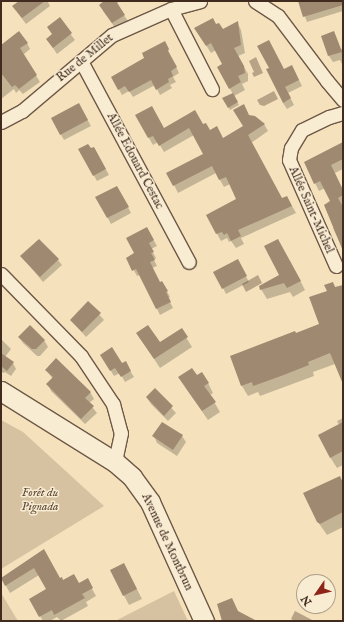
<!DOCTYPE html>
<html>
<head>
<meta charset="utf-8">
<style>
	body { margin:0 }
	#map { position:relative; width:344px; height:622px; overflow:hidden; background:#f5e1bc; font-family:"IM FELL English",serif }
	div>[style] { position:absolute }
	.green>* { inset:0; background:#d6c2a1 }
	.water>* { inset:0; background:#b8a387 }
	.shadow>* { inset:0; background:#0003 }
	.building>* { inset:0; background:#9f8a71 }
	.roads { filter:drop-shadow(1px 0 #6e5846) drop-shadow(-1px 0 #6e5846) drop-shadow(0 1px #6e5846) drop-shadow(0 -1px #6e5846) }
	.street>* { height:13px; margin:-6.5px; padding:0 6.5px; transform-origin:6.5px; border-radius:6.5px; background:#f8ecd3 }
	.secondary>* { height:19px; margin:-9.5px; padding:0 9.5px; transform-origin:9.5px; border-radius:9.5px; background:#f8ecd3 }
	span { translate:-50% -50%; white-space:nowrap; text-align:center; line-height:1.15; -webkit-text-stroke:3px #f8ecd3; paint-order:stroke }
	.street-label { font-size:12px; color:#412b1f }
	.park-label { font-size:12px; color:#5f4939; font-style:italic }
	.frame { position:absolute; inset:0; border:2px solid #412b1f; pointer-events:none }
	.north { position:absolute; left:296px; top:574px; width:40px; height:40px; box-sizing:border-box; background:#f8ecd3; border:1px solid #af9f8b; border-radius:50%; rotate:236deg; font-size:11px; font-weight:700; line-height:16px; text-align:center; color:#412b1f }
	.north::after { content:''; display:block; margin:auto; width:14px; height:18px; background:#8f2418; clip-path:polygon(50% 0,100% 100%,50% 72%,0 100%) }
</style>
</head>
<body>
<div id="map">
	<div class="green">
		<i style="clip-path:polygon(1px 420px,23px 432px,104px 506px,1px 569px)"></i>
		<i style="clip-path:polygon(174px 591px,188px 621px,115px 621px)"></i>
		<i style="clip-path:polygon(1px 593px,18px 621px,1px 621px)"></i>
	</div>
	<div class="water">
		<i style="clip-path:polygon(256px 57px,263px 73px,254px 77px,252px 73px,254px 72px,249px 61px)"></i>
		<i style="clip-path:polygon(274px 91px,278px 99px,264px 106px,260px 105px,257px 100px)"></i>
		<i style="clip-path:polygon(258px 275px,262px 283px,246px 292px,242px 284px)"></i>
		<i style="clip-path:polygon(295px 611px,314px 621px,295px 621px,291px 619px)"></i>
	</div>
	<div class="shadow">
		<i style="clip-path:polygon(20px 1px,50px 1px,48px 2px,50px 6px,26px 24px,17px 12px)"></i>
		<i style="clip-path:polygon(105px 1px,120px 1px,116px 4px,128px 21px,116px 29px,103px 11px)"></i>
		<i style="clip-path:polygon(299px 1px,343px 1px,343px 11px,307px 22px)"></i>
		<i style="clip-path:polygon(59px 19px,75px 40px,57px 54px,47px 39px,53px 35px,48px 27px)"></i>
		<i style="clip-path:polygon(237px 22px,241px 30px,245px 53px,238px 56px,248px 74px,248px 81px,242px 84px,245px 90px,234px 96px,239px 105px,230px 110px,224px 98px,233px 94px,218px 68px,223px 64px,216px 50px,211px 53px,200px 36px,216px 25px,223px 31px)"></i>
		<i style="clip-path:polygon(334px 32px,341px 49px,343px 48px,343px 66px,340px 60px,333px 62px,329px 56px)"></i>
		<i style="clip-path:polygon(164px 42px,179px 73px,173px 77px,176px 82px,170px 85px,172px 88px,160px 95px,155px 85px,133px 97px,129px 91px,122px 95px,112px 77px,146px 58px)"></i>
		<i style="clip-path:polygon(27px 43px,30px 49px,23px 55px,40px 82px,23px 94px,19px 90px,16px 93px,14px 89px,1px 99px,1px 46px)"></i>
		<i style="clip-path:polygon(284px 70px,295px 72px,302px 86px,288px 93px,294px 105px,287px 109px,283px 103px)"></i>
		<i style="clip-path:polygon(82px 110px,91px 126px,64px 140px,52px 119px)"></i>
		<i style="clip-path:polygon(136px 116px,163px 129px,202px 126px,223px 139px,244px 126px,249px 116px,264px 124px,268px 131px,251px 143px,282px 199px,287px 197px,296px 213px,241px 238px,244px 244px,236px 248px,231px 241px,229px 242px,227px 238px,221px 241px,207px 216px,238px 199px,230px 184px,224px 187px,216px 173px,178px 193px,168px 173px,204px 154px,194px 135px,164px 152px,158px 142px,153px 145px)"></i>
		<i style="clip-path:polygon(343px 146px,343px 169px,335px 173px,343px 190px,343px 249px,333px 228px,335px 227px,332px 202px,325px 188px,319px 191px,315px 183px)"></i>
		<i style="clip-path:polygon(94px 148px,109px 175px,97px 181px,80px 150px)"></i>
		<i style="clip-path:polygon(117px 187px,131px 213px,111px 224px,97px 198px)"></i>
		<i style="clip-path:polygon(147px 229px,157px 246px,151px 249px,156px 258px,154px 260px,157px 266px,152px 268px,160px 283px,162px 282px,170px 297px,168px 298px,173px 308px,160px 315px,140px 275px,137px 276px,127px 258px,135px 254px)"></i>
		<i style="clip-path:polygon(50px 250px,62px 265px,43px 282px,21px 256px)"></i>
		<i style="clip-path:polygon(237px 260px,249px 282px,226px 294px,223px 288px)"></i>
		<i style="clip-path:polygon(290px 261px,305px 290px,293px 297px,290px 292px,267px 299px,261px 289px,280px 276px)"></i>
		<i style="clip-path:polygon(336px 288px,343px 293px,343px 384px,335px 364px,313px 372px,314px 376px,260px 396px,258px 392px,248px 396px,242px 386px,231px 356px,321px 325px)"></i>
		<i style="clip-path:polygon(88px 302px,104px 320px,86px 337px,71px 320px)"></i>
		<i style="clip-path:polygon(181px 329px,192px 347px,160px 368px,143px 342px,160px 343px)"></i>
		<i style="clip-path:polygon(19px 337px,44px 340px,48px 347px,40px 356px,37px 356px,23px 343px)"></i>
		<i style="clip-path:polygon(1px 339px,11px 349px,5px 357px,13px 363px,16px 369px,11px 376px,5px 372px,4px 373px,1px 372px)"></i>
		<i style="clip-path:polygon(101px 355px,122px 365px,125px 363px,134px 377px,125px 382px,120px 373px,114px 376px)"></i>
		<i style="clip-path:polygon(46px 370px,90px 392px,94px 399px,89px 403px,97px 413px,85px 424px,51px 391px,48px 384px,53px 379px)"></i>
		<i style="clip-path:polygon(197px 377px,208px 383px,213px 393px,210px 395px,220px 412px,208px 420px,185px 387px)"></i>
		<i style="clip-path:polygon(155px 390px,176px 413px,168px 421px,151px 404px,147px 398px)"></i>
		<i style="clip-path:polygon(343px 418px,343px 465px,337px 468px,330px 457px,339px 425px,337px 421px)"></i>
		<i style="clip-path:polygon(154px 436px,182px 436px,186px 442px,177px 456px,157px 443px)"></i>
		<i style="clip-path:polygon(343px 484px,343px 527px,327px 535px,318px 522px)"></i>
		<i style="clip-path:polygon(44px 551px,60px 580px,91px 587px,96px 596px,86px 602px,88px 606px,61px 621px,57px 617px,50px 621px,43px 621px,30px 599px,47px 589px,39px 575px,10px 593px,2px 579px)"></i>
		<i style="clip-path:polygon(124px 564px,142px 599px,129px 605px,111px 571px)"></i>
	</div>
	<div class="building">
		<i style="clip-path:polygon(19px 1px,45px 1px,22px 18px,12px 6px)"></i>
		<i style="clip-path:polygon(104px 1px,116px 1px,125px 15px,112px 23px,99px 5px)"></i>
		<i style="clip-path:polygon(298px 1px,343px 1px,343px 5px,303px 17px)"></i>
		<i style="clip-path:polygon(60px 17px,72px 33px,53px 48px,46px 39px,52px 34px,47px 27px)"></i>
		<i style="clip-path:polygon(213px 18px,216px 24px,219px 23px,223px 29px,238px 21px,241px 45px,234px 48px,244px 66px,245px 73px,238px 76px,241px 82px,229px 89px,217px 67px,222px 64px,211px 43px,206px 46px,194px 28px)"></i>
		<i style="clip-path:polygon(19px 31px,28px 43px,20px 48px,37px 75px,19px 89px,15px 85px,12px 87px,1px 73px,1px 45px)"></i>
		<i style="clip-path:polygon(334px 31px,342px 52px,328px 56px,321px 36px)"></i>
		<i style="clip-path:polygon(269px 40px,284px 69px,292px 65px,299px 80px,285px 87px,291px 98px,283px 103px,266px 69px,269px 68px,257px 46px)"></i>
		<i style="clip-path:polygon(165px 41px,169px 49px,168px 51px,177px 67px,171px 71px,173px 76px,168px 79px,169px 82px,156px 90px,151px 80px,129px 92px,125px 86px,118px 90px,111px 77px,144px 58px,142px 53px)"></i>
		<i style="clip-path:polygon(233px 93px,238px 102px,228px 108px,222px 98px)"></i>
		<i style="clip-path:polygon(79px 103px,88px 120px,60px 135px,51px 118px)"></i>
		<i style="clip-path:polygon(244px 104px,249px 115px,255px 116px,265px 124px,248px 135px,282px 198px,287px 196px,292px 206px,238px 230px,241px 236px,231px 241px,227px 233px,224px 235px,222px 232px,216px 234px,206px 215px,236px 199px,226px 177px,219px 180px,212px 166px,173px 186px,166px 173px,203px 154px,189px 128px,159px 146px,153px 136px,148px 138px,135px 115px,152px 106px,164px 128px,195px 110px,203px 124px,206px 123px,210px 130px,217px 126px,223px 138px,243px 126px,233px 110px)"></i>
		<i style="clip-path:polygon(343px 142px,343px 159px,331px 165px,343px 190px,343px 195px,338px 198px,343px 207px,343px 251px,324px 205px,330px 201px,320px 181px,314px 184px,304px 162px)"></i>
		<i style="clip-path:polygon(88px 144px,91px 148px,94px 147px,106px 169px,93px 176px,78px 149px)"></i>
		<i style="clip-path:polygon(117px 186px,129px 207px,107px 218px,95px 197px)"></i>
		<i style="clip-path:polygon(147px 227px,154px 240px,149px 243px,154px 252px,151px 253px,155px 260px,150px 262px,160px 282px,162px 281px,168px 291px,166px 292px,171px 302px,156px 309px,136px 269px,132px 271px,126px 258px,134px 253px,126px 238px)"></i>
		<i style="clip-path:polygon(39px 239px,59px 259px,40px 277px,20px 256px)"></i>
		<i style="clip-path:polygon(278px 239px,301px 281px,287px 288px,284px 283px,260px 290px,259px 286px,279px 275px,264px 246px)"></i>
		<i style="clip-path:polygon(238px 259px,247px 276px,222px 289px,213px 272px)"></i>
		<i style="clip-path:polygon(333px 282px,335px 287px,343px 285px,343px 384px,330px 353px,308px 362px,309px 365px,281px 376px,253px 386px,252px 382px,241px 386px,230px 356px,295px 331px,296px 333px,319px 324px,309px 297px,327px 291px,324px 285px)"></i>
		<i style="clip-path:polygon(88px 301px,101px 313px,82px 332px,70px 320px)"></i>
		<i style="clip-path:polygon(30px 325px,45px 340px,36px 349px,32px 349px,18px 337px)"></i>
		<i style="clip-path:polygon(148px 325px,160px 342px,182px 328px,188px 337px,154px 359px,136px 333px)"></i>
		<i style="clip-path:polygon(112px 347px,122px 363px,126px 361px,131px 371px,121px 377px,115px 368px,110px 371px,100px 355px)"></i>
		<i style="clip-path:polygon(1px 353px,14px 362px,7px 371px,1px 366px)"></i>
		<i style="clip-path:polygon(56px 358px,91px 392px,85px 398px,94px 406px,81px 419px,46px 384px,53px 377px,45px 370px)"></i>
		<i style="clip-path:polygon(192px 368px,197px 375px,202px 372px,209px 383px,204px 386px,216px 402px,202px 411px,178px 377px)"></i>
		<i style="clip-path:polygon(155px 388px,173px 406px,164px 416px,146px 397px)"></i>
		<i style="clip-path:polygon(162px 422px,183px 435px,173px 450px,152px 436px)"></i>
		<i style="clip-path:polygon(343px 422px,343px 451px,330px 458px,318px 435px)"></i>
		<i style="clip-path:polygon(340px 476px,343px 483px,343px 512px,320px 524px,317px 522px,303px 493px)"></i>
		<i style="clip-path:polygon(44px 549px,60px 578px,62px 577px,63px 580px,74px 574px,79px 583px,88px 578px,93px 588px,82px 594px,85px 598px,54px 615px,52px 610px,39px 617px,29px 599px,46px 589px,34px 568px,5px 586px,1px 578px)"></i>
		<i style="clip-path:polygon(124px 563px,137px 589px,123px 596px,110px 570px)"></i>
		<i style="clip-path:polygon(232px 598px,238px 611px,257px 621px,222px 621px,217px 604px)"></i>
	</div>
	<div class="roads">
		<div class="street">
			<i style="left:255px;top:1px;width:27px;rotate:33deg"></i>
			<i style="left:278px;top:16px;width:81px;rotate:53deg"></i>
			<i style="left:327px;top:81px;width:25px;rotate:50deg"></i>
			<i style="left:171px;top:9px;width:90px;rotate:62.9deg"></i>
			<i style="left:81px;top:61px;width:228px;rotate:61.8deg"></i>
			<i style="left:1px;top:122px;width:24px;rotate:-28deg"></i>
			<i style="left:22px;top:111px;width:118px;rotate:-40.2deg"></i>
			<i style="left:112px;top:35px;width:64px;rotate:-23.8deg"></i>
			<i style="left:171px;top:9px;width:30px;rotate:-15deg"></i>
			<i style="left:336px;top:266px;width:116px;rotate:-113.9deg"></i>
			<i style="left:289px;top:160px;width:12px;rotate:-81deg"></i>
			<i style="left:291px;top:148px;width:21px;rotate:-59deg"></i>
			<i style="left:302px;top:130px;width:30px;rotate:-26deg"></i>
			<i style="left:329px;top:117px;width:15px;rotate:-16deg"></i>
			<i style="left:1px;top:274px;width:115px;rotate:45.7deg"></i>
			<i style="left:81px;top:356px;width:58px;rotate:56.3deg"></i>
			<i style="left:113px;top:404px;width:30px;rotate:75deg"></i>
			<i style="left:121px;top:433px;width:30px;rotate:102deg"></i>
		</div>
		<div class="secondary">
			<i style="left:1px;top:391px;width:134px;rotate:31.9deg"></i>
			<i style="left:115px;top:462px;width:23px;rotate:41deg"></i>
			<i style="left:132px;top:477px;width:31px;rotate:54deg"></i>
			<i style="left:150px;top:502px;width:131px;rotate:65.6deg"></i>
		</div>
	</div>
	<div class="street-label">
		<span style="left:85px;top:58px;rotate:-39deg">Rue de Millet</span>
		<span style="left:135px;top:161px;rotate:62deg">Allée Edouard Cestac</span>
		<span style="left:311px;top:210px;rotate:66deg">Allée Saint-Michel</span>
		<span style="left:167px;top:542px;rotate:65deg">Avenue de Montbrun</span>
	</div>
	<div class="park-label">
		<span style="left:40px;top:500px">Forêt du<br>Pignada</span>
	</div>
	<div class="frame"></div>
	<div class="north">N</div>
</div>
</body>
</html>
